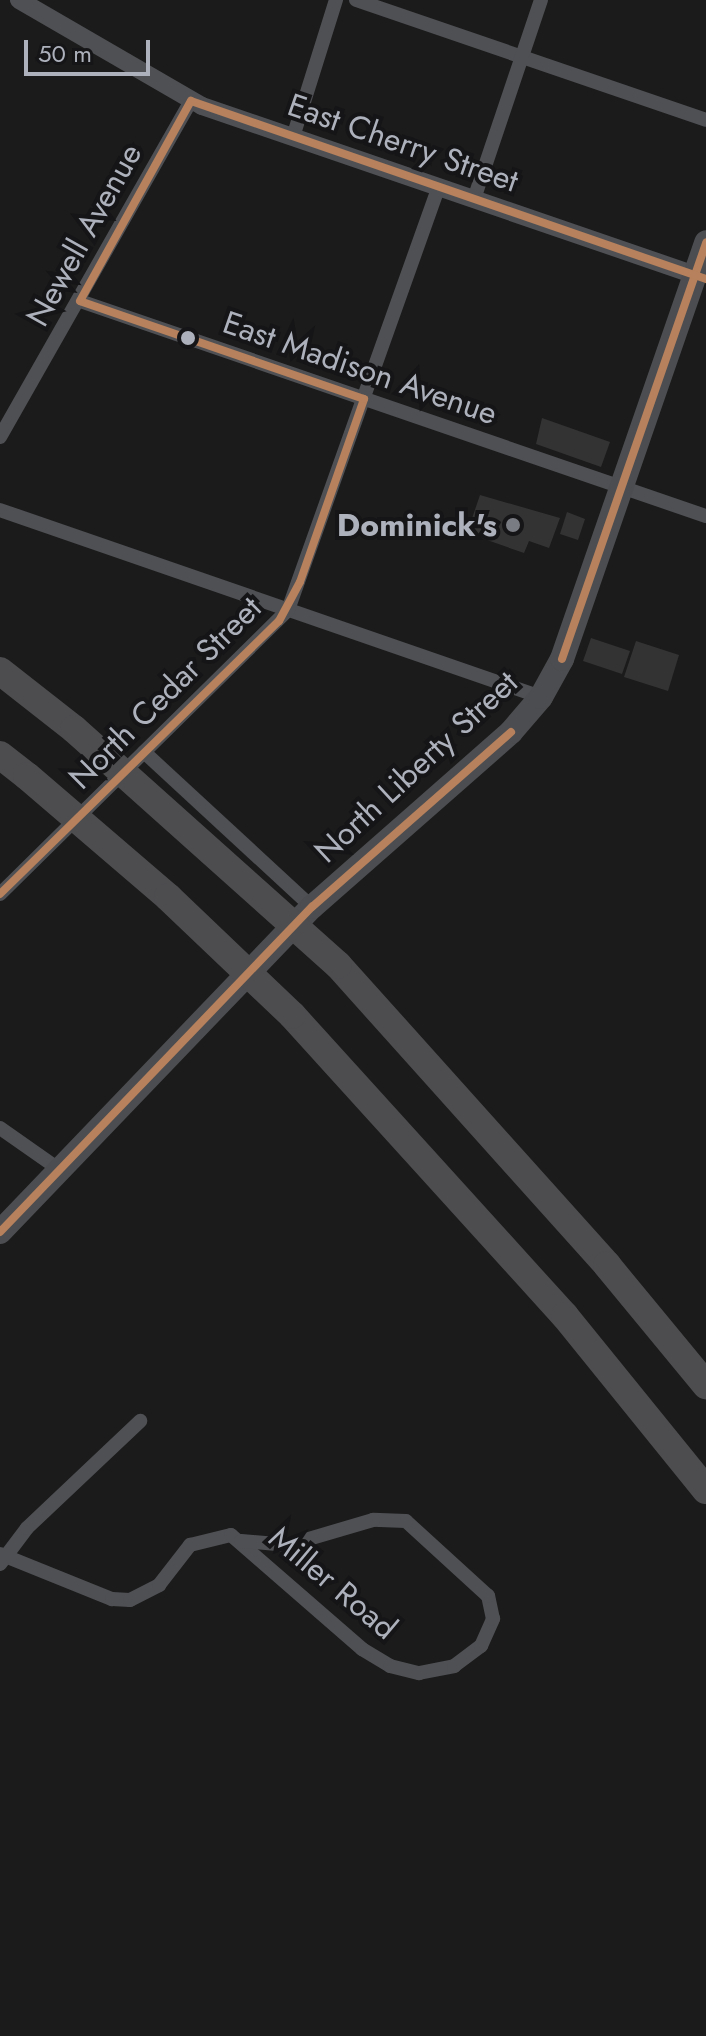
<!DOCTYPE html>
<html>
<head>
<meta charset="utf-8">
<style>
	body { margin:0 }
	#map { position:relative; width:706px; height:2036px; overflow:hidden; background:#1b1b1b; font-family:Jost,sans-serif }
	div>[style] { position:absolute }
	.building>* { inset:0; background:#333 }
	.minor>* { height:14px; margin:-7px; padding:0 7px; transform-origin:7px; border-radius:7px; background:#4f5054 }
	.tertiary>* { height:18px; margin:-9px; padding:0 9px; transform-origin:9px; border-radius:9px; background:#4f5054 }
	.primary>* { height:24px; margin:-12px; padding:0 12px; transform-origin:12px; border-radius:12px; background:#4c4d50 }
	.motorway>* { height:28px; margin:-14px; padding:0 14px; transform-origin:14px; border-radius:14px; background:#4d4d50 }
	.motorway-bridge>* { height:28px; margin:-14px; padding:0 14px; transform-origin:14px; border-radius:14px; background:#4d4d50 }
	.bus-1>* { height:8px; margin:-4px; padding:0 4px; transform-origin:4px; border-radius:4px; background:#b6815c }
	.dots>* { width:22px; height:22px; translate:-50% -50%; box-sizing:border-box; border:4px solid #151517; border-radius:50% }
	span { translate:-50% -50%; white-space:nowrap; text-align:center; line-height:1.15; -webkit-text-stroke:8px #151517; paint-order:stroke }
	.street-label { font-size:32px; color:#adb1bb }
	.poi-label { font-size:32px; color:#adb1bb; font-weight:700 }
	.right { translate:-100% -50%; text-align:right }
	.scale { position:absolute; left:24px; top:40px; width:126px; height:36px; box-sizing:border-box; border:4px solid #adb1bb; border-top:0; padding-left:10px; font-size:24px; line-height:28px; white-space:nowrap; color:#adb1bb; -webkit-text-stroke:6px #151517; paint-order:stroke }
</style>
</head>
<body>
<div id="map">
	<div class="building">
		<i style="clip-path:polygon(542px 418px,610px 442px,601px 467px,536px 444px)"></i>
		<i style="clip-path:polygon(480px 495px,560px 518px,549px 548px,529px 541px,524px 553px,467px 533px)"></i>
		<i style="clip-path:polygon(567px 512px,585px 519px,578px 540px,560px 534px)"></i>
		<i style="clip-path:polygon(591px 638px,630px 651px,622px 674px,583px 661px)"></i>
		<i style="clip-path:polygon(636px 641px,679px 655px,668px 691px,624px 677px)"></i>
	</div>
	<div class="minor">
		<i style="left:356px;top:0;width:370px;rotate:18.9deg"></i>
		<i style="left:293px;top:137px;width:144px;rotate:-72.6deg"></i>
		<i style="left:474px;top:199px;width:210px;rotate:-71.4deg"></i>
		<i style="left:80px;top:301px;width:662px;rotate:18.96deg"></i>
		<i style="left:0;top:437px;width:386px;rotate:-60.4deg"></i>
		<i style="left:0;top:510px;width:572px;rotate:19.07deg"></i>
		<i style="left:144px;top:752px;width:229px;rotate:42.7deg"></i>
		<i style="left:0;top:894px;width:404px;rotate:-44.6deg"></i>
		<i style="left:288px;top:610px;width:449px;rotate:-70.4deg"></i>
		<i style="left:0;top:1128px;width:73px;rotate:35deg"></i>
		<i style="left:0;top:1554px;width:121px;rotate:21.9deg"></i>
		<i style="left:112px;top:1599px;width:18px;rotate:3deg"></i>
		<i style="left:130px;top:1600px;width:33px;rotate:-27deg"></i>
		<i style="left:159px;top:1585px;width:51px;rotate:-52.2deg"></i>
		<i style="left:190px;top:1545px;width:42px;rotate:-13.7deg"></i>
		<i style="left:231px;top:1535px;width:174px;rotate:41deg"></i>
		<i style="left:362px;top:1649px;width:33px;rotate:31deg"></i>
		<i style="left:390px;top:1666px;width:30px;rotate:14deg"></i>
		<i style="left:419px;top:1673px;width:36px;rotate:-11deg"></i>
		<i style="left:454px;top:1666px;width:34px;rotate:-37deg"></i>
		<i style="left:481px;top:1646px;width:30px;rotate:-66deg"></i>
		<i style="left:493px;top:1619px;width:24px;rotate:-102deg"></i>
		<i style="left:488px;top:1596px;width:111px;rotate:-137.6deg"></i>
		<i style="left:406px;top:1521px;width:33px;rotate:-178deg"></i>
		<i style="left:373px;top:1520px;width:89px;rotate:163.6deg"></i>
		<i style="left:288px;top:1545px;width:47px;rotate:-175.1deg"></i>
		<i style="left:0;top:1564px;width:45px;rotate:-53.1deg"></i>
		<i style="left:27px;top:1528px;width:156px;rotate:-43.4deg"></i>
	</div>
	<div class="tertiary">
		<i style="left:19px;top:0;width:211px;rotate:30.1deg"></i>
		<i style="left:202px;top:106px;width:521px;rotate:18.92deg"></i>
	</div>
	<div class="primary">
		<i style="left:0;top:1232px;width:451px;rotate:-46.2deg"></i>
		<i style="left:312px;top:907px;width:265px;rotate:-41.3deg"></i>
		<i style="left:511px;top:732px;width:46px;rotate:-49.4deg"></i>
		<i style="left:541px;top:697px;width:43px;rotate:-61.1deg"></i>
		<i style="left:562px;top:659px;width:441px;rotate:-70.9deg"></i>
	</div>
	<div class="motorway">
		<i style="left:0;top:671px;width:94px;rotate:38.1deg"></i>
		<i style="left:0;top:755px;width:34px;rotate:38deg"></i>
		<i style="left:338px;top:965px;width:403px;rotate:48.1deg"></i>
		<i style="left:607px;top:1265px;width:156px;rotate:50.5deg"></i>
		<i style="left:292px;top:1015px;width:406px;rotate:47.8deg"></i>
		<i style="left:565px;top:1316px;width:224px;rotate:51deg"></i>
	</div>
	<div class="motorway-bridge">
		<i style="left:74px;top:729px;width:354px;rotate:41.8deg"></i>
		<i style="left:27px;top:776px;width:186px;rotate:40.6deg"></i>
		<i style="left:168px;top:897px;width:171px;rotate:43.6deg"></i>
	</div>
	<div class="bus-1">
		<i style="left:562px;top:659px;width:441px;rotate:-70.9deg"></i>
		<i style="left:0;top:894px;width:390px;rotate:-44.4deg"></i>
		<i style="left:279px;top:621px;width:44px;rotate:-61.7deg"></i>
		<i style="left:300px;top:582px;width:194px;rotate:-70.7deg"></i>
		<i style="left:364px;top:399px;width:300px;rotate:-161deg"></i>
		<i style="left:80px;top:301px;width:229px;rotate:-61deg"></i>
		<i style="left:191px;top:101px;width:545px;rotate:19.07deg"></i>
		<i style="left:0;top:1232px;width:451px;rotate:-46.2deg"></i>
		<i style="left:312px;top:907px;width:265px;rotate:-41.3deg"></i>
	</div>
	<div class="dots">
		<i style="left:188px;top:338px;background:#adb1bb"></i>
		<i style="left:513px;top:525px;background:#7a7c83"></i>
	</div>
	<div class="street-label">
		<span style="left:403px;top:143px;rotate:19deg">East Cherry Street</span>
		<span style="left:84px;top:235px;rotate:-61deg">Newell Avenue</span>
		<span style="left:360px;top:368px;rotate:19deg">East Madison Avenue</span>
		<span style="left:165px;top:693px;rotate:-45deg">North Cedar Street</span>
		<span style="left:416px;top:767px;rotate:-43deg">North Liberty Street</span>
		<span style="left:333px;top:1583px;rotate:40deg">Miller Road</span>
	</div>
	<div class="poi-label">
		<span class="right" style="left:497px;top:525px">Dominick's</span>
	</div>
	<div class="scale">50 m</div>
</div>
</body>
</html>
